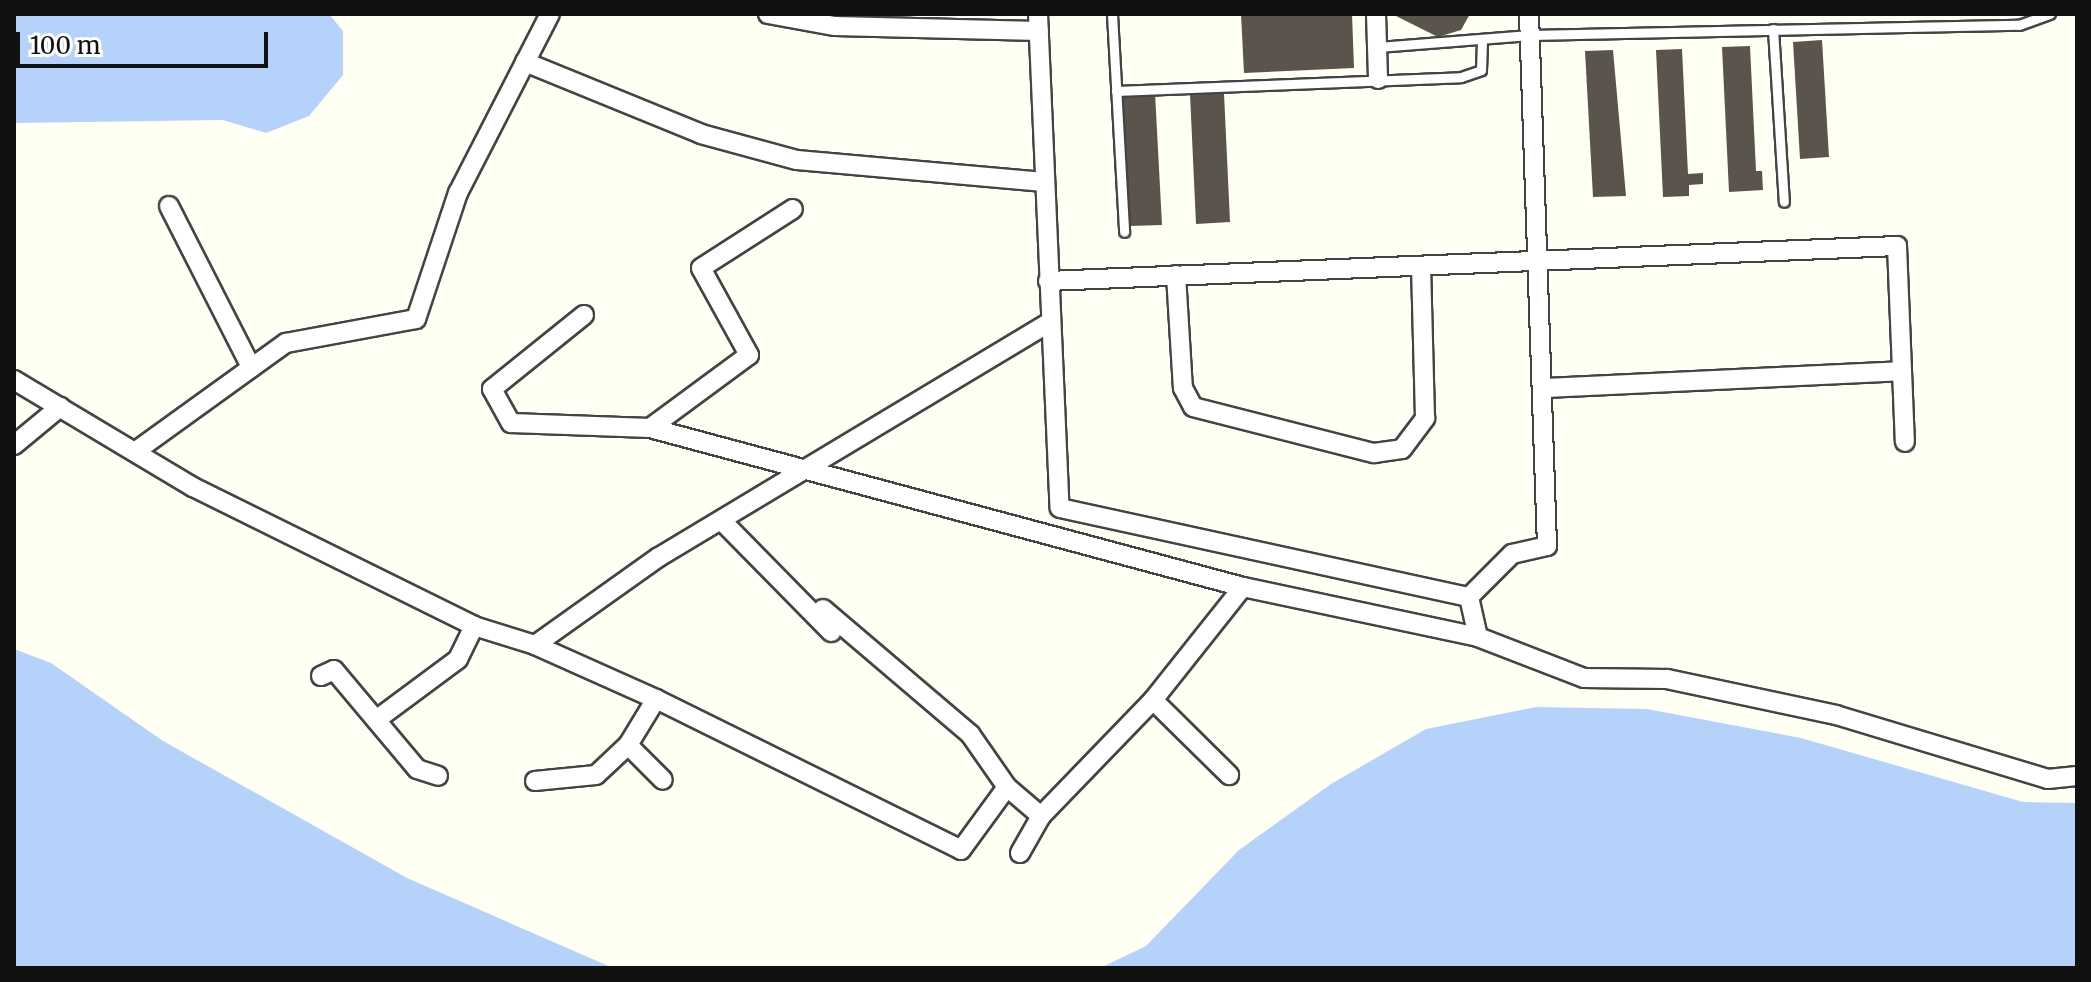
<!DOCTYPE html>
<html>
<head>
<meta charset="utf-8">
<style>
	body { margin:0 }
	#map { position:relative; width:2091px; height:982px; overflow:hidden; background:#fffff4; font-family:Merriweather,serif }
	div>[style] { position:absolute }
	.water>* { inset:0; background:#b5d3fa }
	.building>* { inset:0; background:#5a544c }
	.roads { filter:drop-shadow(2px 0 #444) drop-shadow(-2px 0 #444) drop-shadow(0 2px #444) drop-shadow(0 -2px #444) }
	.lane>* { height:9px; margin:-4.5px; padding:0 4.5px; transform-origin:4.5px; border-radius:4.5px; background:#fff }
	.street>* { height:18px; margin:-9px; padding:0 9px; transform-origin:9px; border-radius:9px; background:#fff }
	span { translate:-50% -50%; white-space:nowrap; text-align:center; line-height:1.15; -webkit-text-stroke:8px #fff; paint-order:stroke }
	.frame { position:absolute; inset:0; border:16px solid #111; pointer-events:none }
	.scale { position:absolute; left:16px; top:32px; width:252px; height:36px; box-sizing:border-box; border:4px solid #111; border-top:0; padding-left:10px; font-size:24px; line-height:28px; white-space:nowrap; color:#111; -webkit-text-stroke:6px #fff; paint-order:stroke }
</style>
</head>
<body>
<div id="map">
	<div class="water">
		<i style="clip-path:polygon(14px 14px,329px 14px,343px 31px,343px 75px,309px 116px,266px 133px,223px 120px,14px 123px)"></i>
		<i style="clip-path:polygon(14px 649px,51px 663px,163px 741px,407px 878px,613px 968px,14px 968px)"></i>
		<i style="clip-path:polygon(1536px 707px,1647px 709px,1801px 738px,2023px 802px,2077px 803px,2077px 968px,1100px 968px,1146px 946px,1239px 850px,1331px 784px,1426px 729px)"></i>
	</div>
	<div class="building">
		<i style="clip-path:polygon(1241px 14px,1352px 14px,1354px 68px,1244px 73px)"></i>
		<i style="clip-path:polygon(1392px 14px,1470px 14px,1461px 30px,1438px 37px)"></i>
		<i style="clip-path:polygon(1822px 40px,1829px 157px,1800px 159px,1793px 42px)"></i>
		<i style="clip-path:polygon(1750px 46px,1756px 171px,1762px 171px,1763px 190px,1729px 192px,1722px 47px)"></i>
		<i style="clip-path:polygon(1682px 49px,1688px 174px,1703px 173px,1703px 184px,1689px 185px,1689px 196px,1663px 197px,1656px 50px)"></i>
		<i style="clip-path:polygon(1613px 50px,1626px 196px,1593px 197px,1585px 51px)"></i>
		<i style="clip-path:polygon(1155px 93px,1162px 225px,1129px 226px,1123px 95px)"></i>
		<i style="clip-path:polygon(1224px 93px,1230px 222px,1196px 224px,1190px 94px)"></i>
	</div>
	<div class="roads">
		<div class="lane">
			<i style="left:1112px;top:14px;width:218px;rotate:86.8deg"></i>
			<i style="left:1773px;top:29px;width:173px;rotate:86.4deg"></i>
			<i style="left:1378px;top:47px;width:152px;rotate:-4.5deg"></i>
			<i style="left:1530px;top:35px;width:489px;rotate:-1.2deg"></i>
			<i style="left:2019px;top:25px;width:33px;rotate:-20deg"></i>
			<i style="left:1116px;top:91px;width:345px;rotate:-2.3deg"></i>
			<i style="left:1461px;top:77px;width:21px;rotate:-19deg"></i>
			<i style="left:1481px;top:70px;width:29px;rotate:-88deg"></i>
		</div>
		<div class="street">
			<i style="left:768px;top:14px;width:68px;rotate:10.2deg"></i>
			<i style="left:835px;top:26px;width:204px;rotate:1.4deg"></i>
			<i style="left:1038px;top:14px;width:494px;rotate:87.5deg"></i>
			<i style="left:1060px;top:508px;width:419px;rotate:12.3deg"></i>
			<i style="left:1469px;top:597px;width:61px;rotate:-45deg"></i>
			<i style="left:1512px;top:554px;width:36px;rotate:-13deg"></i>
			<i style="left:1547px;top:546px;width:532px;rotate:-91.94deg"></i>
			<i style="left:1376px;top:14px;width:65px;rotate:88.2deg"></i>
			<i style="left:525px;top:62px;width:190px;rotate:22.2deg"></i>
			<i style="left:701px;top:134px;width:99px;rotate:15.2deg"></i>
			<i style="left:797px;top:160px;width:248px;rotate:5.1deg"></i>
			<i style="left:169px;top:206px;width:181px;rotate:63deg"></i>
			<i style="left:1176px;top:275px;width:113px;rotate:86.5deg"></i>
			<i style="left:1183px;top:388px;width:21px;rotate:62deg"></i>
			<i style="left:1193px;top:407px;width:187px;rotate:14.3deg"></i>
			<i style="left:1374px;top:453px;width:28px;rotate:-8deg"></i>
			<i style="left:1402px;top:449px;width:39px;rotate:-53deg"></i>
			<i style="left:1425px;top:418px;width:152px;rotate:-91.5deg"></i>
			<i style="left:1048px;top:281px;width:850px;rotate:-2.36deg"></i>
			<i style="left:1897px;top:246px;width:196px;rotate:87.7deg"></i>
			<i style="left:584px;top:315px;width:118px;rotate:141.2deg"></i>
			<i style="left:492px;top:389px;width:39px;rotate:61deg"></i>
			<i style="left:511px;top:423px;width:139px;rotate:2.1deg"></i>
			<i style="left:650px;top:428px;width:614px;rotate:15.01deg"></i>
			<i style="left:1243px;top:587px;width:240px;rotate:12deg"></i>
			<i style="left:1478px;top:637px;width:114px;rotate:21.1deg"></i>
			<i style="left:1584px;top:678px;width:83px;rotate:0.7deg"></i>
			<i style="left:1667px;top:679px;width:173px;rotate:12deg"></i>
			<i style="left:1836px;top:715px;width:221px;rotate:16.8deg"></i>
			<i style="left:2048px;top:779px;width:29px;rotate:-6deg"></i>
			<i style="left:14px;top:380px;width:209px;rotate:30.9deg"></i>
			<i style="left:193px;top:487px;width:313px;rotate:26.3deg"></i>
			<i style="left:474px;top:626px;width:64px;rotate:17.3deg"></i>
			<i style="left:535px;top:645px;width:133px;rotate:24.1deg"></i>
			<i style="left:656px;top:699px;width:340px;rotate:26.3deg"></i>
			<i style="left:961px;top:850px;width:78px;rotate:-53.9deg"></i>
			<i style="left:1544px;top:388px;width:358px;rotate:-2.7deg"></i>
			<i style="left:650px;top:428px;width:123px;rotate:-36.4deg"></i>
			<i style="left:749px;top:355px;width:99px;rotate:-118.9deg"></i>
			<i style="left:701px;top:268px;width:109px;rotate:-32.7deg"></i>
			<i style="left:14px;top:445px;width:60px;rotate:-39.6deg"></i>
			<i style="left:136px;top:451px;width:185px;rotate:-35.8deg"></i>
			<i style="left:286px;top:343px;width:132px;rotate:-10.5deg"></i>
			<i style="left:416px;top:319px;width:133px;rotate:-71.6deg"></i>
			<i style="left:458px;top:193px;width:201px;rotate:-62.8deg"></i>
			<i style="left:724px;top:523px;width:153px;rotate:45.5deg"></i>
			<i style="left:1469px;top:597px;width:41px;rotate:77.3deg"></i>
			<i style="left:823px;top:609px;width:193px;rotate:40.4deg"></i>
			<i style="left:970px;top:734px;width:65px;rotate:55.1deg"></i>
			<i style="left:1007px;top:787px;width:45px;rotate:40.5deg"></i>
			<i style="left:535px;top:645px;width:152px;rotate:-35.4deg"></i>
			<i style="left:659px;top:557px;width:456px;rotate:-31deg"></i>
			<i style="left:321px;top:676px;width:14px;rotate:-25deg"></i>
			<i style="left:334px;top:670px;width:129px;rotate:50deg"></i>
			<i style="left:417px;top:769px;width:22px;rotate:18deg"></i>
			<i style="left:656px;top:699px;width:54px;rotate:121.3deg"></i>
			<i style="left:628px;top:745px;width:49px;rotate:45deg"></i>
			<i style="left:1153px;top:700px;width:107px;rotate:44.6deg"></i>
			<i style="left:376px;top:720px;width:102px;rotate:-36.6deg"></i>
			<i style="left:458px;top:659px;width:37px;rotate:-64deg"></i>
			<i style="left:535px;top:781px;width:61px;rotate:-5.6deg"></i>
			<i style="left:596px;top:775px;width:44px;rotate:-43.2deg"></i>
			<i style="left:1020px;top:853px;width:43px;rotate:-60.4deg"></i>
			<i style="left:1041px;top:816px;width:161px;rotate:-46deg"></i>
			<i style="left:1153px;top:700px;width:144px;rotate:-51.5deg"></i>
		</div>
	</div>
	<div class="frame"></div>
	<div class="scale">100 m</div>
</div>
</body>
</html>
